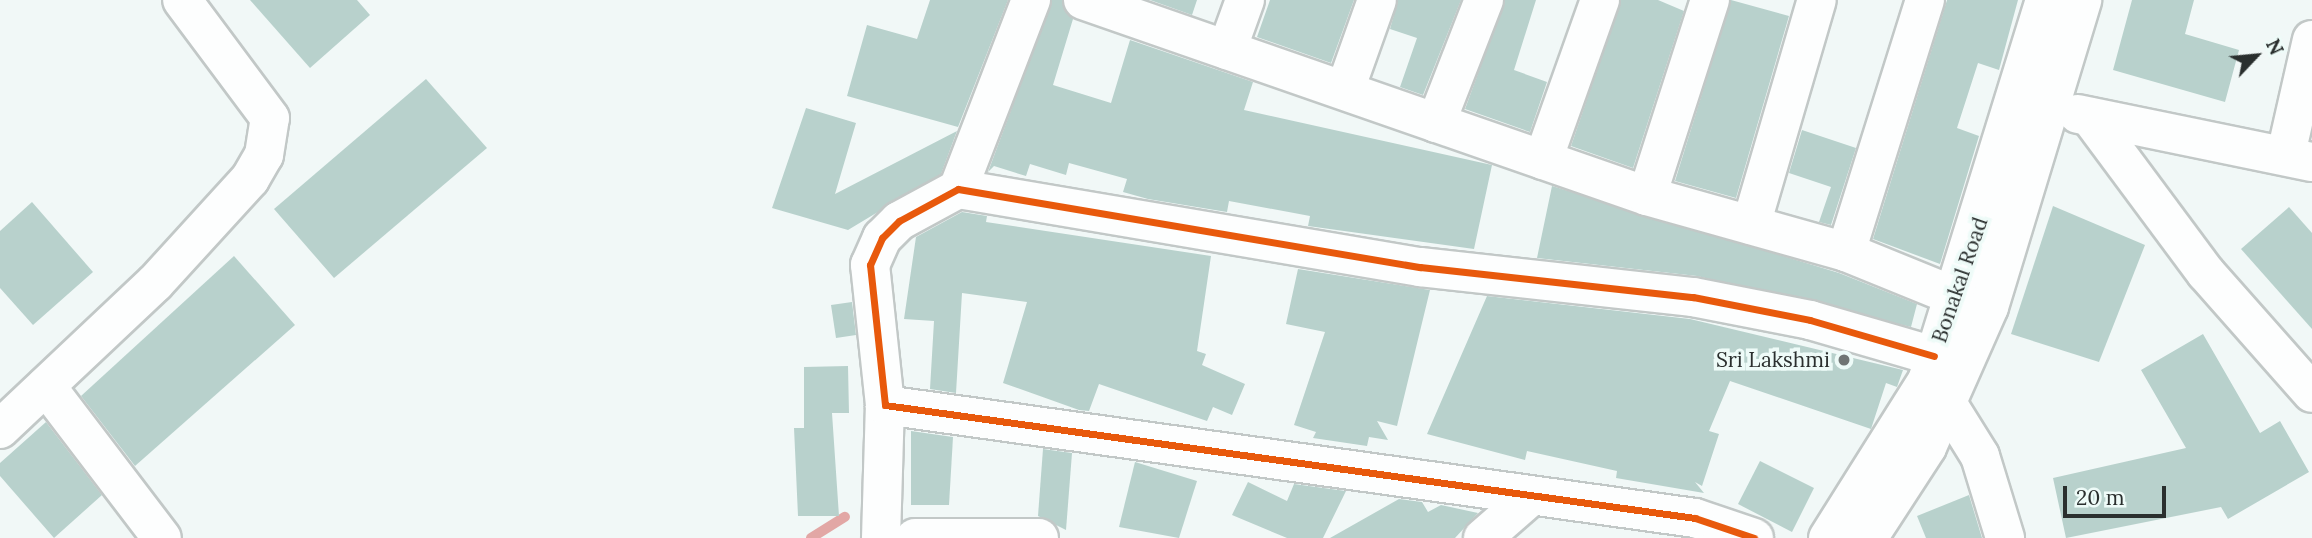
<!DOCTYPE html>
<html>
<head>
<meta charset="utf-8">
<style>
	body { margin:0 }
	#map { position:relative; width:2312px; height:538px; overflow:hidden; background:#f1f8f7; font-family:Lora,serif }
	div>[style] { position:absolute }
	.stream>* { height:10px; margin:-5px; padding:0 5px; transform-origin:5px; border-radius:5px; background:#e2a7a5 }
	.building>* { inset:0; background:#b8d1cc }
	.roads { filter:drop-shadow(2px 0 #c2c8c7) drop-shadow(-2px 0 #c2c8c7) drop-shadow(0 2px #c2c8c7) drop-shadow(0 -2px #c2c8c7) }
	.minor>* { height:38px; margin:-19px; padding:0 19px; transform-origin:19px; border-radius:19px; background:#fdfefe }
	.secondary>* { height:38px; margin:-19px; padding:0 19px; transform-origin:19px; border-radius:19px; background:#fdfefe }
	.cycleway>* { height:7px; margin:-3.5px; padding:0 3.5px; transform-origin:3.5px; border-radius:3.5px; background:#e8590c }
	.dots>* { width:19px; height:19px; translate:-50% -50%; box-sizing:border-box; border:4px solid #eefbf8; border-radius:50% }
	span { translate:-50% -50%; white-space:nowrap; text-align:center; line-height:1.15; -webkit-text-stroke:7px #eefbf8; paint-order:stroke }
	.street-label { font-size:21px; color:#2a2f2e }
	.poi-label { font-size:21px; color:#2a2f2e }
	.right { translate:-100% -50%; text-align:right }
	.north { position:absolute; left:2221px; top:21px; width:70px; height:70px; -webkit-text-stroke:5px #eefbf8; paint-order:stroke; rotate:64deg; font-size:19px; font-weight:700; line-height:28px; text-align:center; color:#2a2f2e }
	.north::after { content:''; display:block; margin:auto; width:24px; height:32px; background:#2a2f2e; clip-path:polygon(50% 0,100% 100%,50% 72%,0 100%) }
	.scale { position:absolute; left:2063px; top:486px; width:103px; height:32px; box-sizing:border-box; border:4px solid #2a2f2e; border-top:0; padding-left:9px; font-size:21px; line-height:24px; white-space:nowrap; color:#2a2f2e; -webkit-text-stroke:5px #eefbf8; paint-order:stroke }
</style>
</head>
<body>
<div id="map">
	<div class="stream">
		<i style="left:811px;top:538px;width:40px;rotate:-32deg"></i>
	</div>
	<div class="building">
		<i style="clip-path:polygon(250px 0,357px 0,370px 15px,310px 68px)"></i>
		<i style="clip-path:polygon(930px 0,1008px 0,958px 127px,847px 96px,867px 25px,917px 39px)"></i>
		<i style="clip-path:polygon(1052px 0,1062px 0,1073px 19px,1053px 85px,1111px 103px,1130px 40px,1253px 82px,1244px 110px,1492px 165px,1474px 249px,1308px 226px,1310px 216px,1229px 201px,1227px 212px,1148px 199px,1123px 192px,1127px 179px,1069px 163px,1066px 175px,1030px 164px,1026px 176px,994px 166px,988px 172px)"></i>
		<i style="clip-path:polygon(1150px 0,1197px 0,1192px 15px)"></i>
		<i style="clip-path:polygon(1270px 0,1354px 0,1331px 63px,1257px 37px)"></i>
		<i style="clip-path:polygon(1398px 0,1461px 0,1423px 95px,1400px 87px,1417px 38px,1390px 29px)"></i>
		<i style="clip-path:polygon(1505px 0,1536px 0,1514px 70px,1547px 82px,1530px 132px,1465px 109px)"></i>
		<i style="clip-path:polygon(1621px 0,1658px 0,1684px 11px,1633px 168px,1571px 146px)"></i>
		<i style="clip-path:polygon(1731px 0,1789px 16px,1736px 198px,1675px 181px)"></i>
		<i style="clip-path:polygon(1947px 0,2018px 0,1999px 70px,1978px 63px,1957px 128px,1979px 136px,1940px 264px,1873px 239px)"></i>
		<i style="clip-path:polygon(2132px 0,2194px 0,2185px 34px,2239px 50px,2225px 102px,2113px 70px)"></i>
		<i style="clip-path:polygon(426px 79px,487px 148px,334px 278px,274px 209px)"></i>
		<i style="clip-path:polygon(806px 108px,856px 123px,835px 194px,957px 131px,941px 174px,848px 230px,772px 208px)"></i>
		<i style="clip-path:polygon(1802px 130px,1856px 148px,1831px 225px,1819px 222px,1831px 187px,1789px 173px)"></i>
		<i style="clip-path:polygon(1552px 186px,1839px 273px,1917px 304px,1911px 327px,1697px 276px,1537px 258px)"></i>
		<i style="clip-path:polygon(32px 202px,93px 272px,33px 325px,0 288px,0 231px)"></i>
		<i style="clip-path:polygon(2053px 206px,2145px 245px,2099px 362px,2011px 334px)"></i>
		<i style="clip-path:polygon(2289px 207px,2312px 233px,2312px 329px,2241px 249px)"></i>
		<i style="clip-path:polygon(962px 212px,987px 216px,986px 222px,1211px 256px,1197px 351px,1206px 354px,1202px 365px,1245px 384px,1232px 415px,1213px 407px,1207px 421px,1099px 384px,1089px 411px,1079px 410px,1003px 383px,1027px 302px,962px 293px,956px 393px,930px 389px,934px 321px,904px 319px,916px 237px)"></i>
		<i style="clip-path:polygon(234px 256px,295px 325px,135px 466px,81px 396px)"></i>
		<i style="clip-path:polygon(1298px 269px,1430px 290px,1397px 426px,1377px 421px,1388px 440px,1369px 437px,1367px 446px,1313px 438px,1316px 432px,1294px 425px,1325px 332px,1286px 324px)"></i>
		<i style="clip-path:polygon(1487px 296px,1690px 319px,1903px 370px,1897px 387px,1886px 383px,1871px 429px,1730px 381px,1709px 431px,1719px 434px,1702px 486px,1695px 482px,1704px 493px,1616px 478px,1617px 471px,1527px 451px,1525px 460px,1427px 434px)"></i>
		<i style="clip-path:polygon(852px 302px,856px 335px,836px 338px,831px 305px)"></i>
		<i style="clip-path:polygon(2203px 334px,2260px 433px,2280px 421px,2309px 472px,2228px 519px,2221px 507px,2066px 538px,2053px 478px,2186px 448px,2141px 370px)"></i>
		<i style="clip-path:polygon(848px 366px,849px 413px,832px 413px,839px 516px,798px 516px,794px 428px,804px 428px,804px 367px)"></i>
		<i style="clip-path:polygon(46px 422px,102px 495px,54px 538px,0 476px,0 463px)"></i>
		<i style="clip-path:polygon(911px 431px,953px 437px,949px 505px,911px 505px)"></i>
		<i style="clip-path:polygon(1043px 449px,1072px 453px,1066px 530px,1038px 516px)"></i>
		<i style="clip-path:polygon(1760px 461px,1814px 488px,1792px 532px,1738px 504px)"></i>
		<i style="clip-path:polygon(1135px 462px,1197px 481px,1179px 538px,1119px 527px)"></i>
		<i style="clip-path:polygon(1248px 482px,1287px 501px,1294px 484px,1346px 491px,1323px 538px,1287px 538px,1232px 515px)"></i>
		<i style="clip-path:polygon(1969px 495px,1982px 538px,1926px 538px,1917px 516px)"></i>
		<i style="clip-path:polygon(1399px 499px,1422px 502px,1428px 512px,1441px 505px,1478px 513px,1455px 538px,1330px 538px)"></i>
	</div>
	<div class="roads">
		<div class="minor">
			<i style="left:1083px;top:0;width:597px;rotate:19.16deg"></i>
			<i style="left:1647px;top:196px;width:207px;rotate:15.7deg"></i>
			<i style="left:1846px;top:252px;width:120px;rotate:22.1deg"></i>
			<i style="left:1227px;top:50px;width:53px;rotate:-70.2deg"></i>
			<i style="left:1346px;top:87px;width:92px;rotate:-70.4deg"></i>
			<i style="left:2078px;top:114px;width:239px;rotate:11.6deg"></i>
			<i style="left:2090px;top:117px;width:194px;rotate:53.4deg"></i>
			<i style="left:2206px;top:273px;width:160px;rotate:48.5deg"></i>
			<i style="left:1436px;top:123px;width:132px;rotate:-68.7deg"></i>
			<i style="left:2286px;top:154px;width:117px;rotate:-77.2deg"></i>
			<i style="left:1543px;top:160px;width:170px;rotate:-70.4deg"></i>
			<i style="left:958px;top:189px;width:203px;rotate:-68.9deg"></i>
			<i style="left:1647px;top:196px;width:206px;rotate:-72.2deg"></i>
			<i style="left:1751px;top:225px;width:234px;rotate:-73.7deg"></i>
			<i style="left:1846px;top:252px;width:264px;rotate:-72.6deg"></i>
			<i style="left:46px;top:386px;width:191px;rotate:52.7deg"></i>
			<i style="left:1947px;top:403px;width:62px;rotate:58.1deg"></i>
			<i style="left:1980px;top:456px;width:86px;rotate:73deg"></i>
			<i style="left:0;top:429px;width:213px;rotate:-43.3deg"></i>
			<i style="left:155px;top:283px;width:141px;rotate:-47.6deg"></i>
			<i style="left:250px;top:179px;width:28px;rotate:-60deg"></i>
			<i style="left:264px;top:155px;width:37px;rotate:-81deg"></i>
			<i style="left:270px;top:118px;width:147px;rotate:-126.7deg"></i>
			<i style="left:881px;top:538px;width:133px;rotate:-88.3deg"></i>
			<i style="left:915px;top:538px;width:124px"></i>
			<i style="left:1483px;top:538px;width:62px;rotate:-41.1deg"></i>
			<i style="left:1754px;top:538px;width:62px;rotate:-161.3deg"></i>
			<i style="left:1695px;top:518px;width:818px;rotate:-172.06deg"></i>
			<i style="left:885px;top:405px;width:141px;rotate:-96.1deg"></i>
			<i style="left:870px;top:265px;width:30px;rotate:-66deg"></i>
			<i style="left:882px;top:238px;width:24px;rotate:-45deg"></i>
			<i style="left:899px;top:221px;width:67px;rotate:-28.5deg"></i>
			<i style="left:958px;top:189px;width:469px;rotate:9.6deg"></i>
			<i style="left:1420px;top:267px;width:275px;rotate:6.3deg"></i>
			<i style="left:1693px;top:297px;width:119px;rotate:11.1deg"></i>
			<i style="left:1810px;top:320px;width:129px;rotate:16.2deg"></i>
		</div>
		<div class="secondary">
			<i style="left:1828px;top:538px;width:186px;rotate:-57.8deg"></i>
			<i style="left:1927px;top:381px;width:399px;rotate:-72.8deg"></i>
			<i style="left:1868px;top:538px;width:108px;rotate:-57deg"></i>
			<i style="left:1927px;top:447px;width:153px;rotate:-66.1deg"></i>
			<i style="left:1989px;top:307px;width:321px;rotate:-73.1deg"></i>
		</div>
	</div>
	<div class="cycleway">
		<i style="left:1754px;top:538px;width:62px;rotate:-161.3deg"></i>
		<i style="left:1695px;top:518px;width:818px;rotate:-172.06deg"></i>
		<i style="left:885px;top:405px;width:141px;rotate:-96.1deg"></i>
		<i style="left:870px;top:265px;width:30px;rotate:-66deg"></i>
		<i style="left:882px;top:238px;width:24px;rotate:-45deg"></i>
		<i style="left:899px;top:221px;width:67px;rotate:-28.5deg"></i>
		<i style="left:958px;top:189px;width:469px;rotate:9.6deg"></i>
		<i style="left:1420px;top:267px;width:275px;rotate:6.3deg"></i>
		<i style="left:1693px;top:297px;width:119px;rotate:11.1deg"></i>
		<i style="left:1810px;top:320px;width:129px;rotate:16.2deg"></i>
	</div>
	<div class="dots">
		<i style="left:1844px;top:360px;background:#707574"></i>
	</div>
	<div class="street-label">
		<span style="left:1960px;top:280px;rotate:-71deg">Bonakal Road</span>
	</div>
	<div class="poi-label">
		<span class="right" style="left:1830px;top:360px">Sri Lakshmi</span>
	</div>
	<div class="north">N</div>
	<div class="scale">20 m</div>
</div>
</body>
</html>
